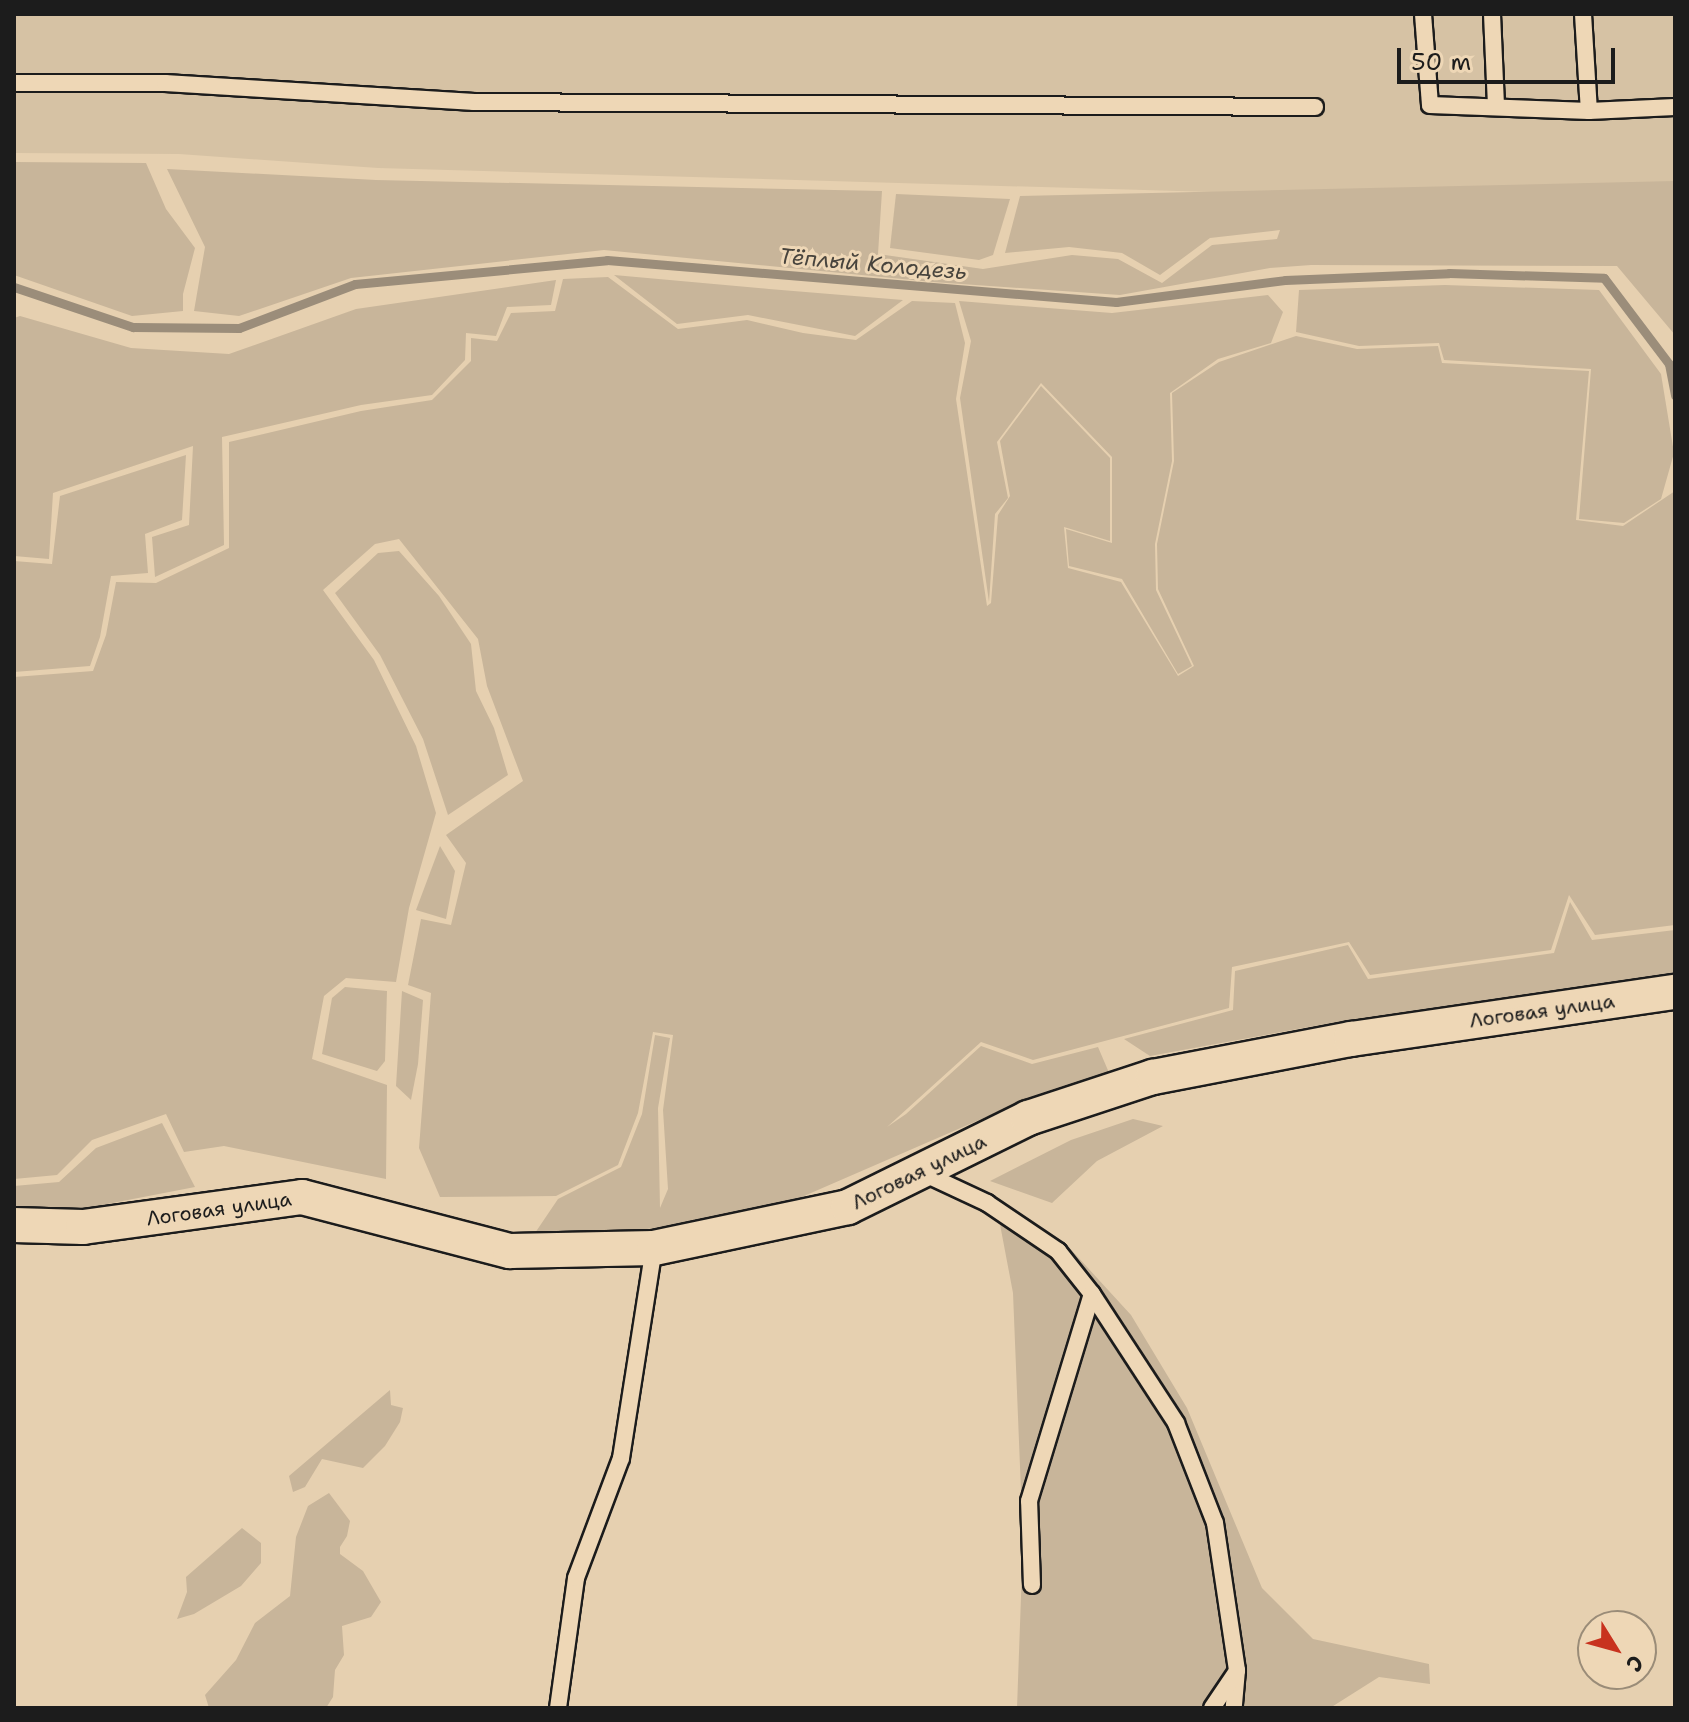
<!DOCTYPE html>
<html>
<head>
<meta charset="utf-8">
<style>
	body { margin:0 }
	#map { position:relative; width:1689px; height:1722px; overflow:hidden; background:#e6d0b0; font-family:"Shantell Sans",sans-serif }
	div>[style] { position:absolute }
	.built>* { inset:0; background:#d6c2a4 }
	.green>* { inset:0; background:#c8b59a }
	.stream>* { height:9px; margin:-4.5px; padding:0 4.5px; transform-origin:4.5px; border-radius:4.5px; background:#9b8d7a }
	.roads { filter:drop-shadow(2px 0 #1c1c1c) drop-shadow(-2px 0 #1c1c1c) drop-shadow(0 2px #1c1c1c) drop-shadow(0 -2px #1c1c1c) }
	.service>* { height:16px; margin:-8px; padding:0 8px; transform-origin:8px; border-radius:8px; background:#eed7b6 }
	.minor>* { height:34px; margin:-17px; padding:0 17px; transform-origin:17px; border-radius:17px; background:#eed7b6 }
	span { translate:-50% -50%; white-space:nowrap; text-align:center; line-height:1.15; -webkit-text-stroke:6px #eed7b6; paint-order:stroke }
	.street-label { font-size:20px; color:#1c1c1c }
	.water-label { font-size:22px; color:#48443d; font-style:italic }
	.frame { position:absolute; inset:0; border:16px solid #1c1c1c; pointer-events:none }
	.north { position:absolute; left:1577px; top:1610px; width:80px; height:80px; box-sizing:border-box; background:#eed7b6; border:2px solid #9a8c78; border-radius:50%; rotate:127deg; font-size:22px; font-weight:700; line-height:32px; text-align:center; color:#1c1c1c }
	.north::after { content:''; display:block; margin:auto; width:28px; height:36px; background:#c8321e; clip-path:polygon(50% 0,100% 100%,50% 72%,0 100%) }
	.scale { position:absolute; left:1397px; top:48px; width:218px; height:36px; box-sizing:border-box; border:4px solid #1c1c1c; border-top:0; padding-left:10px; font-size:24px; line-height:28px; white-space:nowrap; color:#1c1c1c; -webkit-text-stroke:6px #eed7b6; paint-order:stroke }
</style>
</head>
<body>
<div id="map">
	<div class="built">
		<i style="clip-path:polygon(14px 14px,1675px 14px,1675px 187px,1422px 198px,378px 168px,179px 154px,14px 153px)"></i>
	</div>
	<div class="green">
		<i style="clip-path:polygon(14px 162px,146px 163px,166px 209px,195px 248px,183px 294px,183px 311px,132px 316px,14px 275px)"></i>
		<i style="clip-path:polygon(167px 169px,376px 180px,882px 191px,878px 254px,983px 269px,1072px 255px,1118px 259px,1162px 283px,1212px 245px,1277px 239px,1280px 230px,1210px 238px,1160px 275px,1122px 253px,1069px 247px,1005px 253px,1020px 196px,1675px 181px,1675px 335px,1617px 266px,1311px 265px,1270px 268px,1120px 295px,933px 282px,604px 250px,351px 278px,239px 316px,194px 311px,205px 247px)"></i>
		<i style="clip-path:polygon(896px 194px,1010px 199px,993px 255px,979px 260px,890px 248px)"></i>
		<i style="clip-path:polygon(614px 275px,769px 289px,903px 300px,855px 336px,748px 315px,677px 324px)"></i>
		<i style="clip-path:polygon(608px 277px,678px 329px,747px 320px,803px 333px,856px 340px,912px 301px,955px 303px,965px 343px,956px 399px,987px 606px,991px 603px,998px 515px,1010px 496px,1000px 441px,1041px 386px,1110px 458px,1110px 541px,1064px 527px,1068px 568px,1121px 582px,1178px 676px,1194px 666px,1158px 589px,1157px 544px,1174px 461px,1172px 393px,1219px 362px,1296px 336px,1357px 349px,1438px 346px,1442px 363px,1589px 371px,1576px 520px,1623px 526px,1675px 491px,1675px 925px,1595px 935px,1569px 895px,1551px 950px,1370px 975px,1349px 942px,1232px 967px,1229px 1008px,1033px 1060px,981px 1042px,887px 1127px,906px 1114px,981px 1046px,1032px 1064px,1098px 1047px,1110px 1075px,1009px 1107px,781px 1206px,612px 1235px,535px 1233px,558px 1199px,621px 1167px,642px 1114px,655px 1035px,670px 1038px,658px 1108px,660px 1208px,668px 1189px,663px 1110px,673px 1035px,653px 1032px,638px 1113px,618px 1165px,556px 1196px,440px 1197px,419px 1148px,431px 993px,408px 985px,421px 919px,451px 925px,466px 863px,446px 835px,523px 781px,487px 686px,478px 639px,399px 539px,375px 544px,323px 590px,374px 660px,416px 746px,436px 813px,409px 908px,396px 982px,346px 978px,324px 996px,312px 1059px,387px 1085px,386px 1179px,224px 1146px,184px 1152px,166px 1114px,92px 1140px,57px 1175px,14px 1179px,14px 677px,93px 671px,106px 635px,116px 582px,156px 583px,229px 548px,229px 442px,361px 411px,432px 400px,471px 361px,471px 338px,497px 341px,511px 313px,555px 311px,563px 279px)"></i>
		<i style="clip-path:polygon(556px 280px,551px 305px,507px 307px,496px 336px,466px 333px,465px 360px,432px 395px,361px 405px,222px 437px,224px 545px,155px 577px,152px 537px,189px 525px,193px 446px,53px 493px,49px 559px,14px 556px,14px 318px,20px 316px,131px 348px,229px 354px,356px 309px)"></i>
		<i style="clip-path:polygon(1445px 285px,1599px 290px,1661px 374px,1674px 453px,1661px 499px,1624px 523px,1579px 519px,1591px 369px,1444px 360px,1439px 343px,1359px 346px,1296px 332px,1299px 290px)"></i>
		<i style="clip-path:polygon(1268px 295px,1283px 312px,1271px 343px,1218px 359px,1170px 393px,1172px 461px,1155px 544px,1156px 590px,1192px 666px,1178px 674px,1122px 579px,1069px 566px,1066px 529px,1112px 543px,1112px 457px,1041px 383px,997px 442px,1008px 498px,995px 514px,989px 602px,960px 398px,971px 341px,959px 301px,1112px 313px)"></i>
		<i style="clip-path:polygon(186px 455px,182px 520px,145px 534px,148px 573px,111px 576px,100px 637px,90px 666px,14px 672px,14px 561px,52px 564px,60px 496px)"></i>
		<i style="clip-path:polygon(399px 551px,439px 596px,471px 644px,476px 691px,494px 728px,508px 775px,448px 815px,423px 739px,380px 655px,335px 593px,378px 553px)"></i>
		<i style="clip-path:polygon(440px 846px,455px 871px,446px 919px,416px 910px)"></i>
		<i style="clip-path:polygon(1570px 902px,1592px 940px,1675px 930px,1675px 974px,1347px 1020px,1150px 1056px,1124px 1039px,1233px 1010px,1235px 971px,1348px 945px,1368px 979px,1554px 953px)"></i>
		<i style="clip-path:polygon(345px 987px,387px 991px,385px 1061px,377px 1071px,322px 1054px,332px 998px)"></i>
		<i style="clip-path:polygon(402px 991px,423px 1000px,418px 1064px,411px 1100px,396px 1086px)"></i>
		<i style="clip-path:polygon(1133px 1119px,1163px 1126px,1097px 1161px,1052px 1203px,990px 1181px,1071px 1140px)"></i>
		<i style="clip-path:polygon(162px 1123px,195px 1187px,71px 1211px,14px 1211px,14px 1186px,59px 1182px,96px 1148px)"></i>
		<i style="clip-path:polygon(995px 1198px,1065px 1243px,1131px 1315px,1187px 1408px,1262px 1588px,1313px 1639px,1429px 1664px,1430px 1684px,1379px 1677px,1330px 1708px,1017px 1708px,1023px 1541px,1013px 1293px)"></i>
		<i style="clip-path:polygon(390px 1390px,391px 1405px,403px 1408px,400px 1422px,385px 1446px,363px 1468px,322px 1459px,305px 1487px,293px 1492px,289px 1476px)"></i>
		<i style="clip-path:polygon(329px 1493px,350px 1521px,347px 1536px,340px 1547px,340px 1554px,363px 1571px,381px 1602px,371px 1617px,342px 1626px,344px 1655px,335px 1670px,333px 1697px,326px 1708px,209px 1708px,205px 1695px,236px 1660px,255px 1623px,290px 1596px,296px 1537px,308px 1506px)"></i>
		<i style="clip-path:polygon(242px 1528px,261px 1543px,261px 1563px,241px 1586px,194px 1614px,177px 1619px,187px 1592px,186px 1577px)"></i>
	</div>
	<div class="stream">
		<i style="left:14px;top:287px;width:126px;rotate:18.6deg"></i>
		<i style="left:133px;top:327px;width:106px;rotate:0.5deg"></i>
		<i style="left:239px;top:328px;width:124px;rotate:-20.8deg"></i>
		<i style="left:355px;top:284px;width:253px;rotate:-5.4deg"></i>
		<i style="left:607px;top:260px;width:511px;rotate:4.72deg"></i>
		<i style="left:1116px;top:302px;width:170px;rotate:-7.4deg"></i>
		<i style="left:1285px;top:280px;width:164px;rotate:-2.4deg"></i>
		<i style="left:1449px;top:273px;width:155px;rotate:1.8deg"></i>
		<i style="left:1604px;top:278px;width:108px;rotate:52.9deg"></i>
		<i style="left:1669px;top:364px;width:32px;rotate:79deg"></i>
	</div>
	<div class="roads">
		<div class="service">
			<i style="left:1423px;top:14px;width:91px;rotate:85.6deg"></i>
			<i style="left:1430px;top:105px;width:159px;rotate:2.2deg"></i>
			<i style="left:1589px;top:111px;width:86px;rotate:-2.7deg"></i>
			<i style="left:1492px;top:14px;width:91px;rotate:87.5deg"></i>
			<i style="left:1583px;top:14px;width:97px;rotate:86.5deg"></i>
			<i style="left:14px;top:83px;width:151px"></i>
			<i style="left:165px;top:83px;width:310px;rotate:3.5deg"></i>
			<i style="left:474px;top:102px;width:841px;rotate:0.34deg"></i>
			<i style="left:923px;top:1173px;width:71px;rotate:25.1deg"></i>
			<i style="left:987px;top:1203px;width:86px;rotate:34.1deg"></i>
			<i style="left:1058px;top:1251px;width:55px;rotate:51.7deg"></i>
			<i style="left:1092px;top:1294px;width:154px;rotate:56.9deg"></i>
			<i style="left:1176px;top:1423px;width:107px;rotate:68.7deg"></i>
			<i style="left:1215px;top:1523px;width:149px;rotate:81.5deg"></i>
			<i style="left:1237px;top:1670px;width:38px;rotate:95deg"></i>
			<i style="left:1032px;top:1585px;width:84px;rotate:-92deg"></i>
			<i style="left:1029px;top:1501px;width:216px;rotate:-73.1deg"></i>
			<i style="left:558px;top:1708px;width:131px;rotate:-82.1deg"></i>
			<i style="left:576px;top:1578px;width:128px;rotate:-69.4deg"></i>
			<i style="left:621px;top:1458px;width:213px;rotate:-81.1deg"></i>
			<i style="left:1212px;top:1708px;width:45px;rotate:-56deg"></i>
		</div>
		<div class="minor">
			<i style="left:14px;top:1225px;width:69px;rotate:1.7deg"></i>
			<i style="left:83px;top:1227px;width:221px;rotate:-7.8deg"></i>
			<i style="left:302px;top:1197px;width:215px;rotate:14.6deg"></i>
			<i style="left:510px;top:1251px;width:144px;rotate:-1.2deg"></i>
			<i style="left:654px;top:1248px;width:198px;rotate:-11.9deg"></i>
			<i style="left:848px;top:1207px;width:201px;rotate:-26.3deg"></i>
			<i style="left:1028px;top:1118px;width:132px;rotate:-18.2deg"></i>
			<i style="left:1153px;top:1077px;width:202px;rotate:-10.9deg"></i>
			<i style="left:1351px;top:1039px;width:327px;rotate:-8.3deg"></i>
		</div>
	</div>
	<div class="street-label">
		<span style="left:1542px;top:1011px;rotate:-8deg">Логовая улица</span>
		<span style="left:919px;top:1172px;rotate:-26deg">Логовая улица</span>
		<span style="left:219px;top:1209px;rotate:-8deg">Логовая улица</span>
	</div>
	<div class="water-label">
		<span style="left:873px;top:264px;rotate:5deg">Тёплый Колодезь</span>
	</div>
	<div class="frame"></div>
	<div class="north">С</div>
	<div class="scale">50 m</div>
</div>
</body>
</html>
